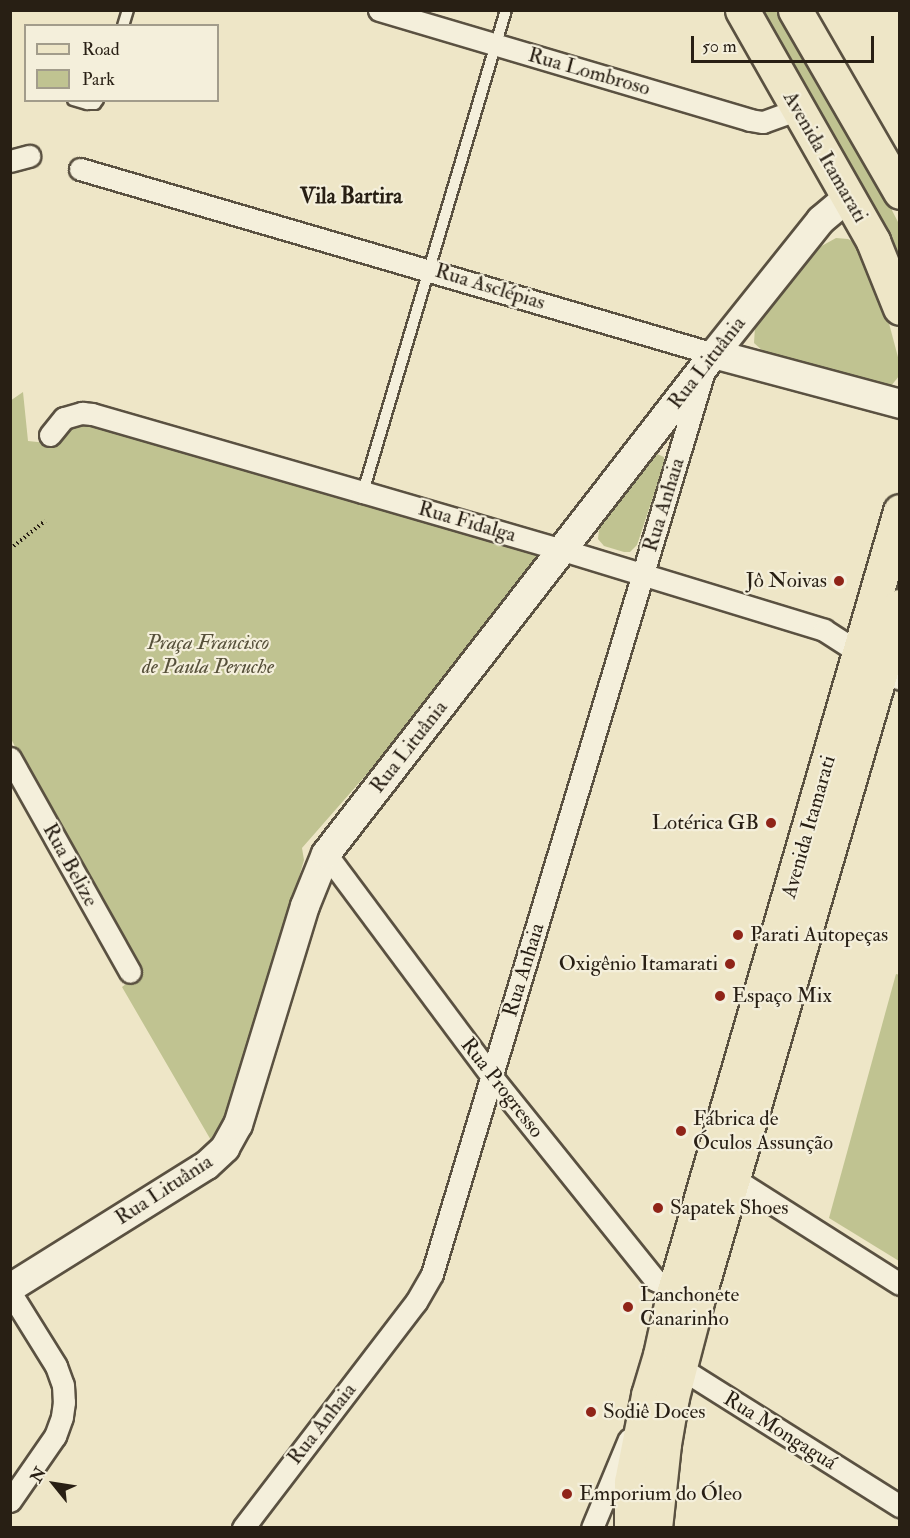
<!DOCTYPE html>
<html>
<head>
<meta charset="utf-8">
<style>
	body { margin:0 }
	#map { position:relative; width:910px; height:1538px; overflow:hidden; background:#eee6c7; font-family:"IM FELL Double Pica",serif }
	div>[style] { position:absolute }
	.green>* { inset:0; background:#c0c391 }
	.path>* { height:4px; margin-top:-2px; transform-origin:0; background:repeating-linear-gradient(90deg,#281f14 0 1.5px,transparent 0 4.5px) }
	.roads { filter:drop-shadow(2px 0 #5a5141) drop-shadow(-2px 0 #5a5141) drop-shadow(0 2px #5a5141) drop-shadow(0 -2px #5a5141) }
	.lane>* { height:10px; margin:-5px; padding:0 5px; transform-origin:5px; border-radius:5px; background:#f4efdb }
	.street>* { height:21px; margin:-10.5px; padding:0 10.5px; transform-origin:10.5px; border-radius:10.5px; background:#f4efdb }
	.secondary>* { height:28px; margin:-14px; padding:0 14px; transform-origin:14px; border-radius:14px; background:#f4efdb }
	.primary>* { height:33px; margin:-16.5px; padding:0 16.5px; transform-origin:16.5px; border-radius:16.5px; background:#eee6c7 }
	.dots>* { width:16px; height:16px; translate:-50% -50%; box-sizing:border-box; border:3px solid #f4efdb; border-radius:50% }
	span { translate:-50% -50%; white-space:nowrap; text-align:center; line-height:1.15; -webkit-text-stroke:4.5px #f4efdb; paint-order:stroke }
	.street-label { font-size:21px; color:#281f14 }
	.poi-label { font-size:21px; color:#281f14 }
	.right { translate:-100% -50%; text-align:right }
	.left { translate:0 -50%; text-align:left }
	.park-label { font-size:21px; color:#56503a; font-style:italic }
	.neighbourhood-label { font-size:22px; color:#281f14; font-weight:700 }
	.frame { position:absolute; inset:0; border:12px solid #281f14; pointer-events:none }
	.legend { position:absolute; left:24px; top:24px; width:195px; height:78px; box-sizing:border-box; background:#f4efdb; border:2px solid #a29c8b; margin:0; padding:8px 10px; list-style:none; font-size:18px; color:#281f14 }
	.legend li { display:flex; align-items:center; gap:12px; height:30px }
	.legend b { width:30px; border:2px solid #a29c8b }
	.north { position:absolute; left:24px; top:1454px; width:60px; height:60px; -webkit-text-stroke:4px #f4efdb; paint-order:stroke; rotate:300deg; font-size:16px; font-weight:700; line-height:24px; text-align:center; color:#281f14 }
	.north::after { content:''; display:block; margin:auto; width:21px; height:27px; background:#281f14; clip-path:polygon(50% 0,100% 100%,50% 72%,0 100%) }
	.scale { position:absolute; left:691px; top:36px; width:183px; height:27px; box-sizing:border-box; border:3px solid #281f14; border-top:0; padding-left:8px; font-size:18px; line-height:21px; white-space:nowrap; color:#281f14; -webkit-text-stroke:4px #f4efdb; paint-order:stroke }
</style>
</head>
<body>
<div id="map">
	<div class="green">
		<i style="clip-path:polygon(758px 11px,777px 11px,874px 175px,899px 224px,899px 269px,867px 197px)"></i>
		<i style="clip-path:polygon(836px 238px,848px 239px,858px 244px,886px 312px,899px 361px,899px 376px,891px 386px,882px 386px,764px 352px,754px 343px,755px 327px,818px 248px)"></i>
		<i style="clip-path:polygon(23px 392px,28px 441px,47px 443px,82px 413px,563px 550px,302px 848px,304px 860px,232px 1106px,227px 1120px,212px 1142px,122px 987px,140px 973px,11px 739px,10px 401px)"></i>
		<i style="clip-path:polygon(657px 454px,664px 457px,664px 464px,637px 545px,630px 552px,624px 552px,604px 546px,598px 539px,599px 529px)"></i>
		<i style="clip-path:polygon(896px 974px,900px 975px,899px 1261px,829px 1218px)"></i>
	</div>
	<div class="path">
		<i style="left:10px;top:549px;width:45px;rotate:-38.7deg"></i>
	</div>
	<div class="roads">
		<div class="lane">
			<i style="left:123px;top:26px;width:17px;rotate:-73deg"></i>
			<i style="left:73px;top:100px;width:15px;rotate:16deg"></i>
			<i style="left:87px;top:104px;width:8px"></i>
			<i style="left:95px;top:104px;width:5px;rotate:-53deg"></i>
			<i style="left:363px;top:492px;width:503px;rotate:-73.48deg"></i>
		</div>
		<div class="street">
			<i style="left:379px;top:10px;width:387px;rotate:16.5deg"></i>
			<i style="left:750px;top:120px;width:13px;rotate:9deg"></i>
			<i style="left:763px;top:122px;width:37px;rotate:-20deg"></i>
			<i style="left:10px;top:161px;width:20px;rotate:-15deg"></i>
			<i style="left:80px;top:169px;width:660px;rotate:16.27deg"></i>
			<i style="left:50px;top:435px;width:22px;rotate:-51deg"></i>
			<i style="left:64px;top:418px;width:19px;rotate:-16deg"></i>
			<i style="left:82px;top:413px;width:10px;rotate:6deg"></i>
			<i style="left:92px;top:414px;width:282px;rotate:16.1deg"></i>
			<i style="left:363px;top:492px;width:208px;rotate:16.2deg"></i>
			<i style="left:563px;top:550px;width:273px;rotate:17deg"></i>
			<i style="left:824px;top:630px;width:90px;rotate:32.8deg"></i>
			<i style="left:10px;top:758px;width:245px;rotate:60.7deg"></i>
			<i style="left:326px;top:854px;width:278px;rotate:53.3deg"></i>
			<i style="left:492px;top:1077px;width:260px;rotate:51.2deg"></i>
			<i style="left:655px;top:1280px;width:34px;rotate:24deg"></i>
			<i style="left:725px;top:1173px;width:207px;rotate:32.4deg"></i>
			<i style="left:10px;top:1292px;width:87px;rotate:58.1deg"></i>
			<i style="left:56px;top:1366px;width:20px;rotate:70deg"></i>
			<i style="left:63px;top:1385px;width:17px;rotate:87deg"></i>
			<i style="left:64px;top:1402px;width:15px;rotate:98deg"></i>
			<i style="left:62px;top:1417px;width:20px;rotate:110deg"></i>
			<i style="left:55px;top:1436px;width:79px;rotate:124.7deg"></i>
			<i style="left:671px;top:1362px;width:271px;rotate:32.2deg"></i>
			<i style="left:243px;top:1528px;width:285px;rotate:-52.6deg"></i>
			<i style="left:416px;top:1302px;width:32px;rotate:-60deg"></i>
			<i style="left:432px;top:1274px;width:940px;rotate:-73.24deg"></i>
			<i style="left:592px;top:1528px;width:96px;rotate:-67.4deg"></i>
		</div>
		<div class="secondary">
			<i style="left:714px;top:354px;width:193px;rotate:15deg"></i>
			<i style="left:10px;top:1288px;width:232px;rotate:-32deg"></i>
			<i style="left:207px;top:1165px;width:25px;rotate:-43deg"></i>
			<i style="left:225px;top:1148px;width:26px;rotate:-61deg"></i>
			<i style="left:238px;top:1125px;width:229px;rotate:-73deg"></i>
			<i style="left:305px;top:906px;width:56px;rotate:-68deg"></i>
			<i style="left:326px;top:854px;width:633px;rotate:-52.19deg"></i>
			<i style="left:714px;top:354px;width:171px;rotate:-51.4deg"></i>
			<i style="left:821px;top:220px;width:35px;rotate:-40deg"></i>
		</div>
		<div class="primary">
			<i style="left:742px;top:10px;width:266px;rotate:60.4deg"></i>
			<i style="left:873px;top:241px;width:72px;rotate:68.1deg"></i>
			<i style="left:795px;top:10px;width:210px;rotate:60deg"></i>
			<i style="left:631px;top:1528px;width:46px;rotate:-90deg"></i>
			<i style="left:631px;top:1482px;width:89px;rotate:-78.9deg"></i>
			<i style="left:648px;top:1395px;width:42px;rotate:-73.3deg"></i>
			<i style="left:660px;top:1355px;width:66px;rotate:-77.7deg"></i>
			<i style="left:674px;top:1291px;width:812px;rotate:-73.84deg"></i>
			<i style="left:655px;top:1528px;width:84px;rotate:-83.9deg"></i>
			<i style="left:664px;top:1444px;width:48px;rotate:-80.3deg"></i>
			<i style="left:672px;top:1397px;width:102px;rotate:-75.3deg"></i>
			<i style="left:698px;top:1298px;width:721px;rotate:-73.73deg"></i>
		</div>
	</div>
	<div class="dots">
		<i style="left:839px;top:581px;background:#8f2418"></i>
		<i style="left:771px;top:823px;background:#8f2418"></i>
		<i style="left:738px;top:935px;background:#8f2418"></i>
		<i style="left:730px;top:964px;background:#8f2418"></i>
		<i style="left:720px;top:996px;background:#8f2418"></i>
		<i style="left:681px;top:1131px;background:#8f2418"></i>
		<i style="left:658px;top:1208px;background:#8f2418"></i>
		<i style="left:628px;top:1307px;background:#8f2418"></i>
		<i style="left:591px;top:1412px;background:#8f2418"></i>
		<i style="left:567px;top:1494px;background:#8f2418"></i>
	</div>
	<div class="street-label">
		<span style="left:589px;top:72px;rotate:16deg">Rua Lombroso</span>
		<span style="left:825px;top:157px;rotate:60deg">Avenida Itamarati</span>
		<span style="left:490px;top:287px;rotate:17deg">Rua Asclépias</span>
		<span style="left:707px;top:363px;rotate:-52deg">Rua Lituânia</span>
		<span style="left:664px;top:505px;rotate:-73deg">Rua Anhaia</span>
		<span style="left:467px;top:522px;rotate:16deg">Rua Fidalga</span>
		<span style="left:409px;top:747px;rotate:-52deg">Rua Lituânia</span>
		<span style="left:809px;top:827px;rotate:-74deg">Avenida Itamarati</span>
		<span style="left:70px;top:865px;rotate:61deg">Rua Belize</span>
		<span style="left:524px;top:970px;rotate:-73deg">Rua Anhaia</span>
		<span style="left:502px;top:1088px;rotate:52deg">Rua Progresso</span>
		<span style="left:164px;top:1190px;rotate:-33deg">Rua Lituânia</span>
		<span style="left:322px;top:1424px;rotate:-52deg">Rua Anhaia</span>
		<span style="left:780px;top:1431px;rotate:32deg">Rua Mongaguá</span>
	</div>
	<div class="poi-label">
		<span class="right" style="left:827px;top:581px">Jô Noivas</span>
		<span class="right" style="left:759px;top:823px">Lotérica GB</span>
		<span class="left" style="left:750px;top:935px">Parati Autopeças</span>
		<span class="right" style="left:718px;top:964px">Oxigênio Itamarati</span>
		<span class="left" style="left:732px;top:996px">Espaço Mix</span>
		<span class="left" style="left:693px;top:1131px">Fábrica de<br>Óculos Assunção</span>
		<span class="left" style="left:670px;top:1208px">Sapatek Shoes</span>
		<span class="left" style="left:640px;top:1307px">Lanchonete<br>Canarinho</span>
		<span class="left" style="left:603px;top:1412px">Sodiê Doces</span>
		<span class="left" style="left:579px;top:1494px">Emporium do Óleo</span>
	</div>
	<div class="park-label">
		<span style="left:208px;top:655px">Praça Francisco<br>de Paula Peruche</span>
	</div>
	<div class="neighbourhood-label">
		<span style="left:351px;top:197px">Vila Bartira</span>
	</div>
	<div class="frame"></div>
	<ul class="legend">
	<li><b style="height:8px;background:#eee6c7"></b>Road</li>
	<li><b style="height:16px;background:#c0c391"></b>Park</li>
	</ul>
	<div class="north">N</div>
	<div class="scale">50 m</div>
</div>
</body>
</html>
